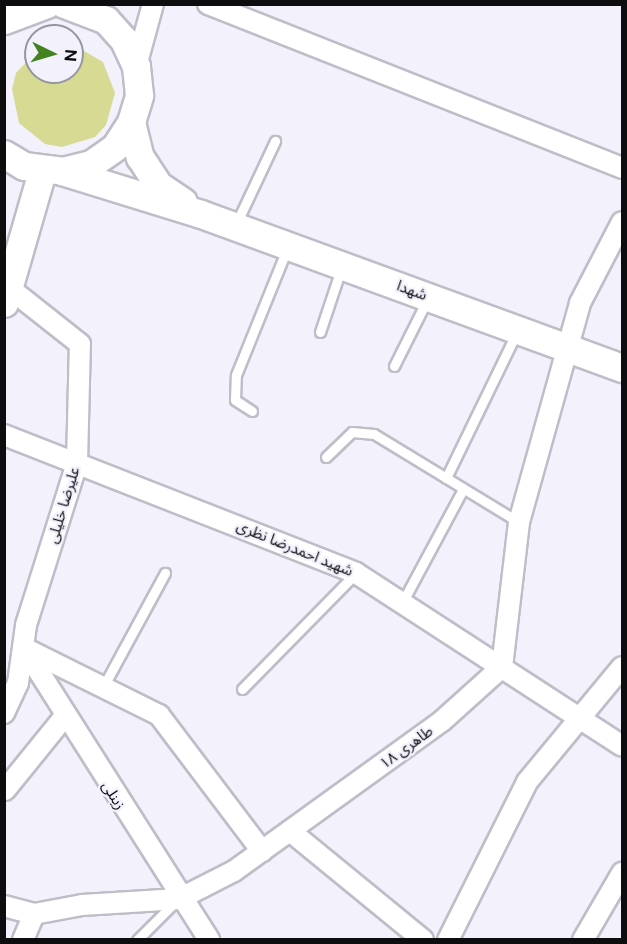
<!DOCTYPE html>
<html>
<head>
<meta charset="utf-8">
<style>
	body { margin:0 }
	#map { position:relative; width:627px; height:944px; overflow:hidden; background:#f2f1fc; font-family:"Public Sans","Noto Sans Arabic",sans-serif }
	div>[style] { position:absolute }
	.green>* { inset:0; background:#d6da93 }
	.roads { filter:drop-shadow(2px 0 #bebdc8) drop-shadow(-2px 0 #bebdc8) drop-shadow(0 2px #bebdc8) drop-shadow(0 -2px #bebdc8) }
	.lane>* { height:9px; margin:-4.5px; padding:0 4.5px; transform-origin:4.5px; border-radius:4.5px; background:#fff }
	.street>* { height:20px; margin:-10px; padding:0 10px; transform-origin:10px; border-radius:10px; background:#fff }
	.secondary>* { height:27px; margin:-13.5px; padding:0 13.5px; transform-origin:13.5px; border-radius:13.5px; background:#fff }
	span { translate:-50% -50%; white-space:nowrap; text-align:center; line-height:1.15; -webkit-text-stroke:4.5px #f2f1fc; paint-order:stroke }
	.street-label { font-size:15px; color:#0d0d10 }
	.frame { position:absolute; inset:0; border:6px solid #0d0d10; pointer-events:none }
	.north { position:absolute; left:24px; top:24px; width:60px; height:60px; box-sizing:border-box; background:#f2f1fc; border:2px solid #96969e; border-radius:50%; rotate:95deg; font-size:16px; font-weight:700; line-height:24px; text-align:center; color:#0d0d10 }
	.north::after { content:''; display:block; margin:auto; width:21px; height:27px; background:#448220; clip-path:polygon(50% 0,100% 100%,50% 72%,0 100%) }
</style>
</head>
<body>
<div id="map">
	<div class="green">
		<i style="clip-path:polygon(72px 44px,103px 62px,115px 93px,106px 125px,95px 137px,62px 147px,45px 144px,19px 123px,12px 89px,16px 73px,36px 52px,36px 72px,72px 72px)"></i>
	</div>
	<div class="roads">
		<div class="lane">
			<i style="left:236px;top:224px;width:92px;rotate:-64.8deg"></i>
			<i style="left:320px;top:332px;width:66px;rotate:-71.6deg"></i>
			<i style="left:394px;top:366px;width:76px;rotate:-63.4deg"></i>
			<i style="left:252px;top:411px;width:20px;rotate:-147deg"></i>
			<i style="left:235px;top:400px;width:25px;rotate:-88deg"></i>
			<i style="left:236px;top:375px;width:136px;rotate:-68deg"></i>
			<i style="left:326px;top:457px;width:36px;rotate:-44deg"></i>
			<i style="left:352px;top:432px;width:22px;rotate:5deg"></i>
			<i style="left:374px;top:434px;width:170px;rotate:31.3deg"></i>
			<i style="left:446px;top:478px;width:162px;rotate:-64.1deg"></i>
			<i style="left:403px;top:601px;width:127px;rotate:-61.8deg"></i>
			<i style="left:103px;top:687px;width:130px;rotate:-61.5deg"></i>
			<i style="left:242px;top:689px;width:163px;rotate:-45.5deg"></i>
			<i style="left:137px;top:940px;width:55px;rotate:-45deg"></i>
		</div>
		<div class="street">
			<i style="left:208px;top:4px;width:445px;rotate:21.6deg"></i>
			<i style="left:136px;top:66px;width:64px;rotate:-74.7deg"></i>
			<i style="left:4px;top:435px;width:378px;rotate:21.4deg"></i>
			<i style="left:356px;top:573px;width:317px;rotate:33deg"></i>
			<i style="left:24px;top:648px;width:346px;rotate:57.6deg"></i>
			<i style="left:24px;top:648px;width:151px;rotate:26.4deg"></i>
			<i style="left:159px;top:715px;width:171px;rotate:52.9deg"></i>
			<i style="left:4px;top:713px;width:33px;rotate:-65deg"></i>
			<i style="left:18px;top:683px;width:59px;rotate:-82.1deg"></i>
			<i style="left:26px;top:625px;width:170px;rotate:-72.5deg"></i>
			<i style="left:77px;top:463px;width:119px;rotate:-88.6deg"></i>
			<i style="left:80px;top:344px;width:90px;rotate:-141.7deg"></i>
			<i style="left:5px;top:790px;width:95px;rotate:-51deg"></i>
			<i style="left:290px;top:831px;width:172px;rotate:39.3deg"></i>
			<i style="left:4px;top:906px;width:31px;rotate:15deg"></i>
			<i style="left:34px;top:914px;width:49px;rotate:-10.6deg"></i>
			<i style="left:82px;top:905px;width:97px;rotate:-3.5deg"></i>
			<i style="left:179px;top:899px;width:62px;rotate:-27deg"></i>
			<i style="left:234px;top:871px;width:256px;rotate:-35.8deg"></i>
			<i style="left:442px;top:721px;width:81px;rotate:-42deg"></i>
			<i style="left:502px;top:667px;width:146px;rotate:-83.3deg"></i>
			<i style="left:519px;top:522px;width:227px;rotate:-74.4deg"></i>
			<i style="left:580px;top:303px;width:91px;rotate:-62.6deg"></i>
			<i style="left:23px;top:940px;width:28px;rotate:-67deg"></i>
			<i style="left:448px;top:940px;width:177px;rotate:-63.4deg"></i>
			<i style="left:527px;top:782px;width:149px;rotate:-50.4deg"></i>
			<i style="left:583px;top:940px;width:78px;rotate:-59.8deg"></i>
		</div>
		<div class="secondary">
			<i style="left:4px;top:20px;width:46px;rotate:-20.4deg"></i>
			<i style="left:131px;top:122px;width:36px;rotate:76deg"></i>
			<i style="left:140px;top:157px;width:33px;rotate:57deg"></i>
			<i style="left:158px;top:185px;width:30px;rotate:34deg"></i>
			<i style="left:4px;top:154px;width:23px;rotate:31deg"></i>
			<i style="left:24px;top:166px;width:38px;rotate:7deg"></i>
			<i style="left:62px;top:171px;width:30px;rotate:-14deg"></i>
			<i style="left:91px;top:164px;width:29px;rotate:-35deg"></i>
			<i style="left:115px;top:147px;width:30px;rotate:-57deg"></i>
			<i style="left:131px;top:122px;width:28px;rotate:-73deg"></i>
			<i style="left:139px;top:95px;width:29px;rotate:-96deg"></i>
			<i style="left:136px;top:66px;width:29px;rotate:-115deg"></i>
			<i style="left:124px;top:40px;width:27px;rotate:-132deg"></i>
			<i style="left:106px;top:20px;width:45px;rotate:-159.1deg"></i>
			<i style="left:62px;top:171px;width:145px;rotate:17.2deg"></i>
			<i style="left:201px;top:214px;width:448px;rotate:20.1deg"></i>
			<i style="left:4px;top:303px;width:137px;rotate:-73.9deg"></i>
		</div>
	</div>
	<div class="street-label">
		<span style="left:412px;top:290px;rotate:20deg">شهدا</span>
		<span style="left:63px;top:505px;rotate:-73deg">علیرضا خلیلی</span>
		<span style="left:295px;top:548px;rotate:22deg">شهید احمدرضا نظری</span>
		<span style="left:406px;top:747px;rotate:-36deg">طاهری ۱۸</span>
		<span style="left:114px;top:795px;rotate:58deg">زینلی</span>
	</div>
	<div class="frame"></div>
	<div class="north">N</div>
</div>
</body>
</html>
